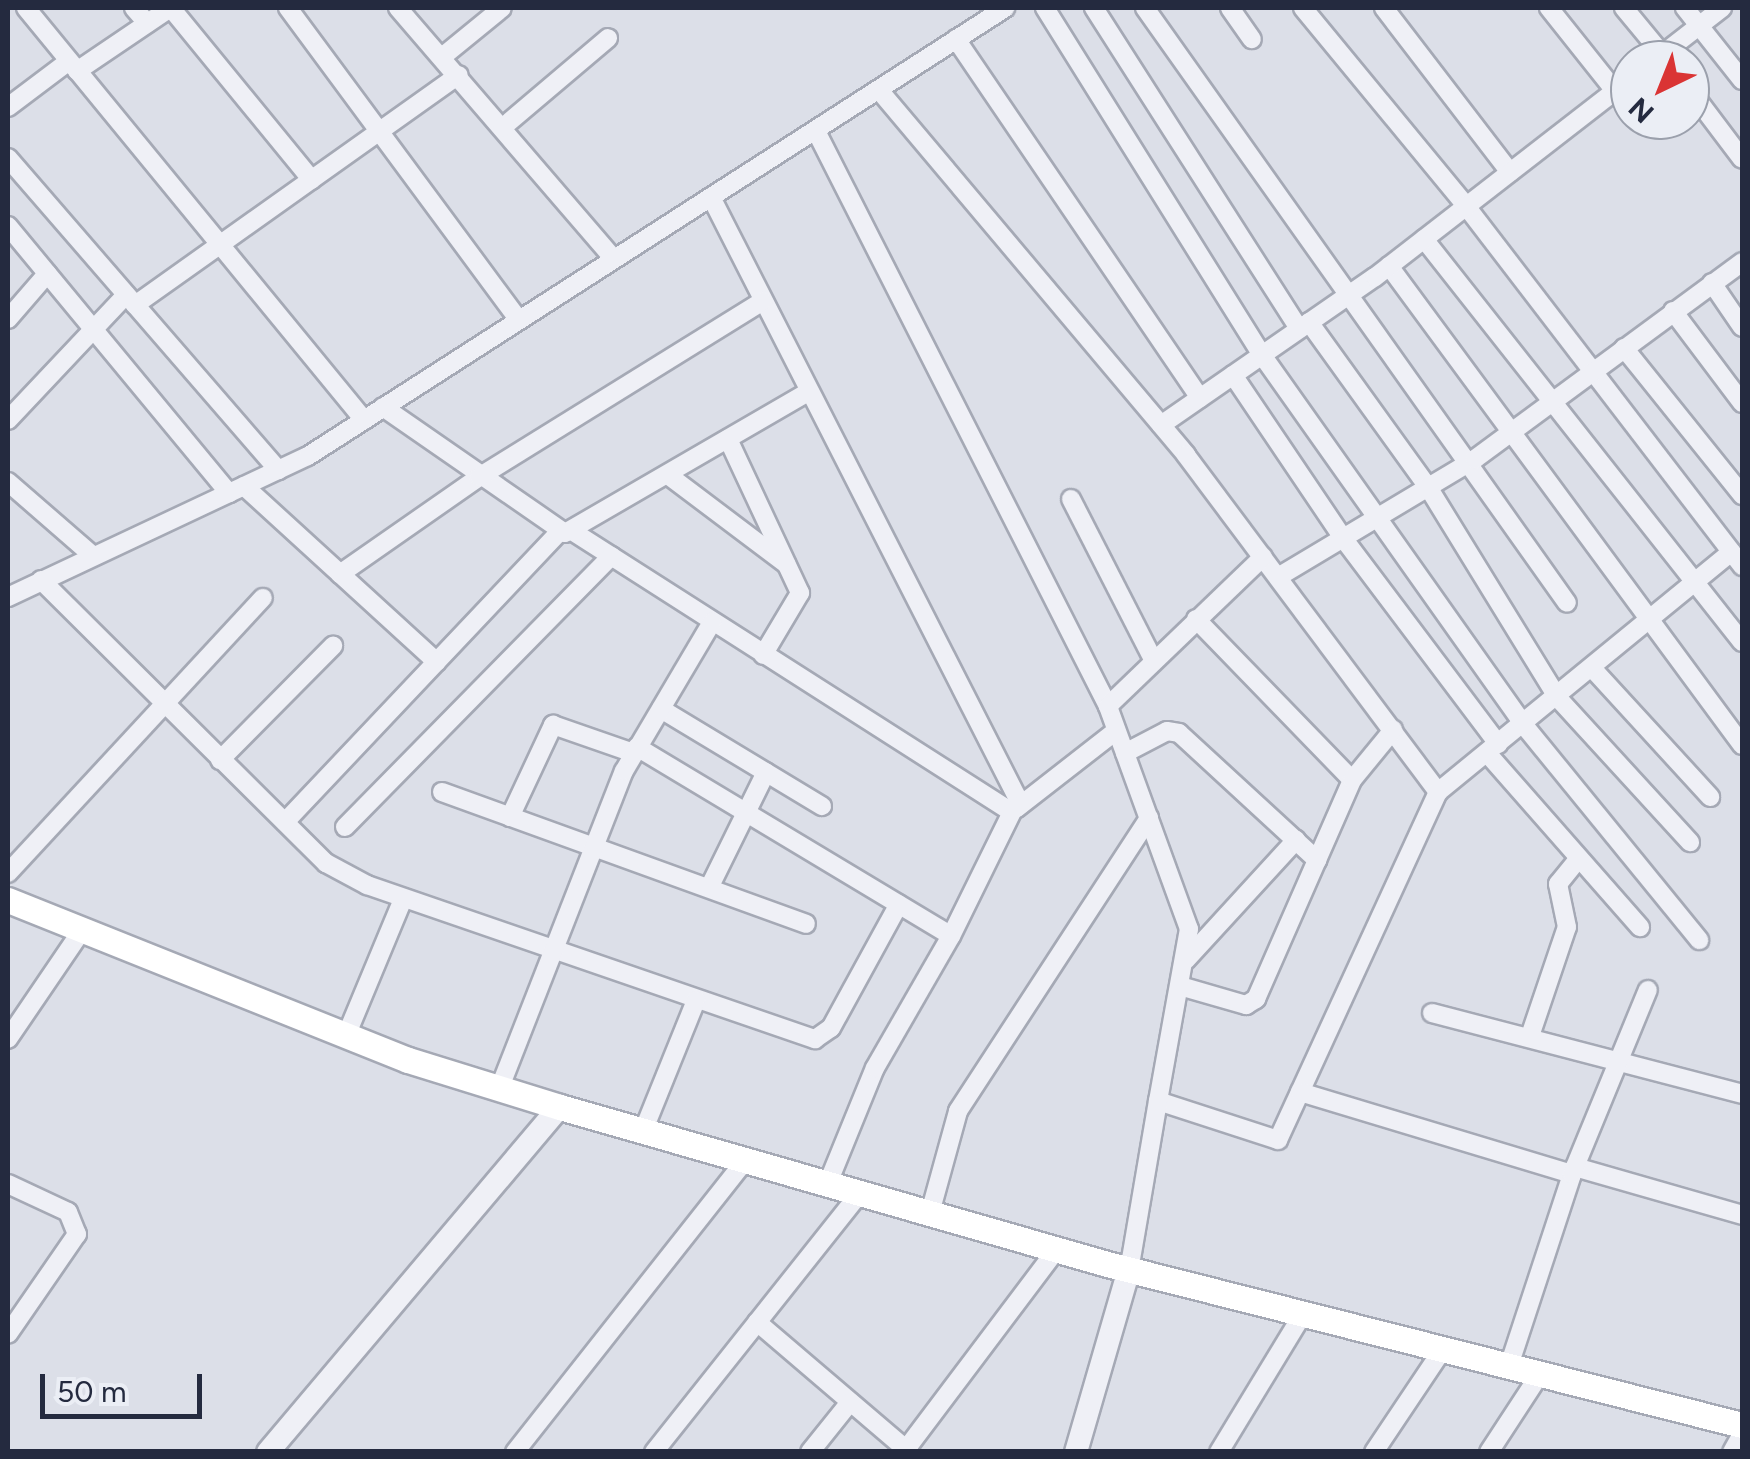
<!DOCTYPE html>
<html>
<head>
<meta charset="utf-8">
<style>
	body { margin:0 }
	#map { position:relative; width:1750px; height:1459px; overflow:hidden; background:#dcdfe8; font-family:Figtree,sans-serif }
	div>[style] { position:absolute }
	.roads { filter:drop-shadow(2px 0 #a5a9b5) drop-shadow(-2px 0 #a5a9b5) drop-shadow(0 2px #a5a9b5) drop-shadow(0 -2px #a5a9b5) }
	.minor>* { height:18px; margin:-9px; padding:0 9px; transform-origin:9px; border-radius:9px; background:#eff0f6 }
	.tertiary>* { height:22px; margin:-11px; padding:0 11px; transform-origin:11px; border-radius:11px; background:#eff0f6 }
	.secondary>* { height:25px; margin:-12.5px; padding:0 12.5px; transform-origin:12.5px; border-radius:12.5px; background:#fff }
	span { translate:-50% -50%; white-space:nowrap; text-align:center; line-height:1.15; -webkit-text-stroke:8px #ebeef5; paint-order:stroke }
	.frame { position:absolute; inset:0; border:10px solid #242a3f; pointer-events:none }
	.north { position:absolute; left:1610px; top:40px; width:100px; height:100px; box-sizing:border-box; background:#ebeef5; border:2px solid #9ba0ac; border-radius:50%; rotate:223deg; font-size:28px; font-weight:700; line-height:40px; text-align:center; color:#242a3f }
	.north::after { content:''; display:block; margin:auto; width:35px; height:45px; background:#da3434; clip-path:polygon(50% 0,100% 100%,50% 72%,0 100%) }
	.scale { position:absolute; left:40px; top:1374px; width:162px; height:45px; box-sizing:border-box; border:5px solid #242a3f; border-top:0; padding-left:12px; font-size:30px; line-height:35px; white-space:nowrap; color:#242a3f; -webkit-text-stroke:8px #ebeef5; paint-order:stroke }
</style>
</head>
<body>
<div id="map">
	<div class="roads">
		<div class="minor">
			<i style="left:26px;top:8px;width:533px;rotate:50.63deg"></i>
			<i style="left:134px;top:8px;width:20px;rotate:49deg"></i>
			<i style="left:171px;top:8px;width:222px;rotate:50.7deg"></i>
			<i style="left:288px;top:8px;width:387px;rotate:53.5deg"></i>
			<i style="left:398px;top:8px;width:330px;rotate:49.3deg"></i>
			<i style="left:1045px;top:8px;width:409px;rotate:58deg"></i>
			<i style="left:1262px;top:355px;width:452px;rotate:54.7deg"></i>
			<i style="left:1523px;top:724px;width:279px;rotate:50.8deg"></i>
			<i style="left:1094px;top:8px;width:381px;rotate:57.4deg"></i>
			<i style="left:1145px;top:8px;width:729px;rotate:54.65deg"></i>
			<i style="left:1230px;top:8px;width:38px;rotate:55deg"></i>
			<i style="left:1303px;top:8px;width:256px;rotate:50.5deg"></i>
			<i style="left:1466px;top:206px;width:454px;rotate:52.5deg"></i>
			<i style="left:1384px;top:8px;width:207px;rotate:52.5deg"></i>
			<i style="left:1549px;top:8px;width:106px;rotate:51.5deg"></i>
			<i style="left:1624px;top:8px;width:67px;rotate:50.4deg"></i>
			<i style="left:1685px;top:8px;width:92px;rotate:51.6deg"></i>
			<i style="left:956px;top:39px;width:434px;rotate:55.8deg"></i>
			<i style="left:442px;top:57px;width:77px;rotate:-39.2deg"></i>
			<i style="left:1655px;top:60px;width:85px;rotate:-37.8deg"></i>
			<i style="left:77px;top:71px;width:112px;rotate:-34.1deg"></i>
			<i style="left:879px;top:90px;width:477px;rotate:49.9deg"></i>
			<i style="left:1186px;top:455px;width:421px;rotate:53.2deg"></i>
			<i style="left:1438px;top:792px;width:383px;rotate:114.7deg"></i>
			<i style="left:1278px;top:1140px;width:126px;rotate:-162deg"></i>
			<i style="left:1158px;top:1101px;width:171px;rotate:99.7deg"></i>
			<i style="left:1690px;top:90px;width:86px;rotate:53deg"></i>
			<i style="left:8px;top:107px;width:76px;rotate:-37deg"></i>
			<i style="left:502px;top:128px;width:139px;rotate:-40.3deg"></i>
			<i style="left:816px;top:131px;width:645px;rotate:63.08deg"></i>
			<i style="left:8px;top:158px;width:413px;rotate:49.1deg"></i>
			<i style="left:711px;top:197px;width:682px;rotate:62.98deg"></i>
			<i style="left:8px;top:226px;width:347px;rotate:50.4deg"></i>
			<i style="left:1424px;top:239px;width:513px;rotate:51.72deg"></i>
			<i style="left:1389px;top:266px;width:595px;rotate:53.61deg"></i>
			<i style="left:1712px;top:283px;width:53px;rotate:55.7deg"></i>
			<i style="left:135px;top:305px;width:397px;rotate:-35.4deg"></i>
			<i style="left:1673px;top:311px;width:115px;rotate:53.1deg"></i>
			<i style="left:8px;top:319px;width:60px;rotate:-49.1deg"></i>
			<i style="left:1309px;top:322px;width:203px;rotate:54.2deg"></i>
			<i style="left:1428px;top:487px;width:246px;rotate:58.4deg"></i>
			<i style="left:1557px;top:697px;width:197px;rotate:47.5deg"></i>
			<i style="left:1624px;top:348px;width:189px;rotate:51.2deg"></i>
			<i style="left:1233px;top:375px;width:197px;rotate:56deg"></i>
			<i style="left:1343px;top:538px;width:258px;rotate:53deg"></i>
			<i style="left:383px;top:407px;width:221px;rotate:34.7deg"></i>
			<i style="left:565px;top:533px;width:281px;rotate:-30.1deg"></i>
			<i style="left:8px;top:420px;width:172px;rotate:-46.7deg"></i>
			<i style="left:1161px;top:425px;width:260px;rotate:-34.7deg"></i>
			<i style="left:1375px;top:277px;width:323px;rotate:-37.8deg"></i>
			<i style="left:728px;top:439px;width:170px;rotate:64.9deg"></i>
			<i style="left:800px;top:593px;width:72px;rotate:120.8deg"></i>
			<i style="left:668px;top:475px;width:148px;rotate:37deg"></i>
			<i style="left:8px;top:482px;width:113px;rotate:41deg"></i>
			<i style="left:244px;top:486px;width:261px;rotate:42.4deg"></i>
			<i style="left:1071px;top:499px;width:180px;rotate:62.9deg"></i>
			<i style="left:572px;top:531px;width:516px;rotate:32.58deg"></i>
			<i style="left:1007px;top:809px;width:10px;rotate:-6deg"></i>
			<i style="left:1017px;top:808px;width:125px;rotate:-37.9deg"></i>
			<i style="left:340px;top:574px;width:169px;rotate:-34.9deg"></i>
			<i style="left:479px;top:477px;width:334px;rotate:-31.8deg"></i>
			<i style="left:1278px;top:577px;width:230px;rotate:-30.9deg"></i>
			<i style="left:1475px;top:459px;width:332px;rotate:-36.4deg"></i>
			<i style="left:41px;top:580px;width:402px;rotate:44.8deg"></i>
			<i style="left:326px;top:863px;width:47px;rotate:28.2deg"></i>
			<i style="left:367px;top:885px;width:474px;rotate:19deg"></i>
			<i style="left:815px;top:1039px;width:19px;rotate:-35deg"></i>
			<i style="left:831px;top:1028px;width:141px;rotate:-61.3deg"></i>
			<i style="left:8px;top:597px;width:331px;rotate:-25.2deg"></i>
			<i style="left:308px;top:456px;width:829px;rotate:-32.73deg"></i>
			<i style="left:1196px;top:619px;width:224px;rotate:45.9deg"></i>
			<i style="left:1592px;top:668px;width:175px;rotate:47.5deg"></i>
			<i style="left:661px;top:709px;width:188px;rotate:31.1deg"></i>
			<i style="left:637px;top:747px;width:366px;rotate:31deg"></i>
			<i style="left:1125px;top:753px;width:47px;rotate:-27.6deg"></i>
			<i style="left:1167px;top:731px;width:12px;rotate:9deg"></i>
			<i style="left:1179px;top:733px;width:188px;rotate:42.6deg"></i>
			<i style="left:1487px;top:753px;width:232px;rotate:48.7deg"></i>
			<i style="left:220px;top:760px;width:161px;rotate:-45.3deg"></i>
			<i style="left:442px;top:792px;width:387px;rotate:19.9deg"></i>
			<i style="left:1438px;top:792px;width:379px;rotate:-39.3deg"></i>
			<i style="left:510px;top:817px;width:102px;rotate:-64.9deg"></i>
			<i style="left:553px;top:725px;width:86px;rotate:19.1deg"></i>
			<i style="left:285px;top:822px;width:398px;rotate:-46.6deg"></i>
			<i style="left:345px;top:827px;width:380px;rotate:-45.5deg"></i>
			<i style="left:8px;top:873px;width:375px;rotate:-47.2deg"></i>
			<i style="left:709px;top:888px;width:129px;rotate:-63.8deg"></i>
			<i style="left:1186px;top:960px;width:163px;rotate:-47.5deg"></i>
			<i style="left:1180px;top:986px;width:69px;rotate:16.1deg"></i>
			<i style="left:1246px;top:1005px;width:12px;rotate:-31deg"></i>
			<i style="left:1256px;top:999px;width:239px;rotate:-66.3deg"></i>
			<i style="left:1352px;top:780px;width:65px;rotate:-50.6deg"></i>
			<i style="left:1432px;top:1013px;width:320px;rotate:14.6deg"></i>
			<i style="left:346px;top:1036px;width:148px;rotate:-67.4deg"></i>
			<i style="left:1530px;top:1036px;width:115px;rotate:-71.3deg"></i>
			<i style="left:1567px;top:927px;width:44px;rotate:-101.8deg"></i>
			<i style="left:1558px;top:884px;width:33px;rotate:-51deg"></i>
			<i style="left:8px;top:1039px;width:132px;rotate:-55.8deg"></i>
			<i style="left:500px;top:1087px;width:339px;rotate:-68.6deg"></i>
			<i style="left:624px;top:771px;width:173px;rotate:-59.4deg"></i>
			<i style="left:1300px;top:1092px;width:284px;rotate:16.8deg"></i>
			<i style="left:1158px;top:1101px;width:175px;rotate:-79.8deg"></i>
			<i style="left:1189px;top:929px;width:237px;rotate:-110deg"></i>
			<i style="left:1108px;top:706px;width:215px;rotate:-43.9deg"></i>
			<i style="left:644px;top:1129px;width:139px;rotate:-68deg"></i>
			<i style="left:1575px;top:1167px;width:174px;rotate:16deg"></i>
			<i style="left:828px;top:1183px;width:124px;rotate:-67.8deg"></i>
			<i style="left:875px;top:1068px;width:152px;rotate:-60.1deg"></i>
			<i style="left:951px;top:936px;width:140px;rotate:-63.8deg"></i>
			<i style="left:8px;top:1184px;width:66px;rotate:25deg"></i>
			<i style="left:68px;top:1212px;width:24px;rotate:68deg"></i>
			<i style="left:77px;top:1234px;width:121px;rotate:124.6deg"></i>
			<i style="left:930px;top:1213px;width:106px;rotate:-74.6deg"></i>
			<i style="left:958px;top:1111px;width:350px;rotate:-56.9deg"></i>
			<i style="left:757px;top:1322px;width:200px;rotate:40.5deg"></i>
			<i style="left:1509px;top:1366px;width:202px;rotate:-71.8deg"></i>
			<i style="left:1572px;top:1174px;width:199px;rotate:-67.6deg"></i>
			<i style="left:515px;top:1452px;width:373px;rotate:-51.7deg"></i>
			<i style="left:654px;top:1452px;width:332px;rotate:-51.5deg"></i>
			<i style="left:810px;top:1452px;width:64px;rotate:-51.3deg"></i>
			<i style="left:904px;top:1452px;width:254px;rotate:-53deg"></i>
			<i style="left:1219px;top:1452px;width:162px;rotate:-58.7deg"></i>
			<i style="left:1374px;top:1452px;width:124px;rotate:-56.2deg"></i>
			<i style="left:1489px;top:1452px;width:93px;rotate:-56.8deg"></i>
			<i style="left:1732px;top:1452px;width:21px;rotate:-61deg"></i>
		</div>
		<div class="tertiary">
			<i style="left:268px;top:1452px;width:452px;rotate:-49.8deg"></i>
			<i style="left:1076px;top:1452px;width:190px;rotate:-73.8deg"></i>
		</div>
		<div class="secondary">
			<i style="left:8px;top:900px;width:431px;rotate:21.8deg"></i>
			<i style="left:408px;top:1060px;width:159px;rotate:17.2deg"></i>
			<i style="left:560px;top:1107px;width:569px;rotate:16.01deg"></i>
			<i style="left:1107px;top:1264px;width:655px;rotate:14.23deg"></i>
		</div>
	</div>
	<div class="frame"></div>
	<div class="north">N</div>
	<div class="scale">50 m</div>
</div>
</body>
</html>
